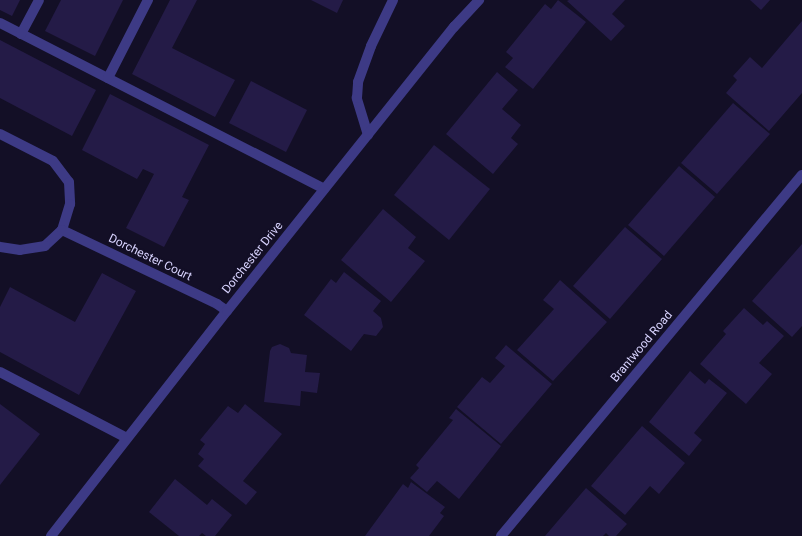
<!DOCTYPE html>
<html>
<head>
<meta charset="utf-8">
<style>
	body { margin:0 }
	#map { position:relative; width:802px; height:536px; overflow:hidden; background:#130f26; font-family:Roboto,sans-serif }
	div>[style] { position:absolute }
	.building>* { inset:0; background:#241b47 }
	.lane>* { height:10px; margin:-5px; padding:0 5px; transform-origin:5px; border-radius:5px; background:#3d3a85 }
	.street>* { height:10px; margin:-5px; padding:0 5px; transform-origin:5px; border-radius:5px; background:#3d3a85 }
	span { translate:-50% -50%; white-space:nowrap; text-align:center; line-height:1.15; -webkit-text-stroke:4px #130f26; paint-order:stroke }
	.street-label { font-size:12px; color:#d9d4ff }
</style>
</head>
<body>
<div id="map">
	<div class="building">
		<i style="clip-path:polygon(0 0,20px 0,12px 16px,0 10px)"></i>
		<i style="clip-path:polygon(61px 0,123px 0,95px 56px,45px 31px)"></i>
		<i style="clip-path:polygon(170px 0,197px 0,172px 48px,235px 80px,215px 117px,132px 74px)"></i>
		<i style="clip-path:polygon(311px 0,343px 0,337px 13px)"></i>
		<i style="clip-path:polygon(558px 0,586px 22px,533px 89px,505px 67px,513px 58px,506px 52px,545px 4px,551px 9px)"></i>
		<i style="clip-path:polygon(569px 0,625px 0,612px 14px,625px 26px,611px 41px,567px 1px)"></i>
		<i style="clip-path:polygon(750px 0,770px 0,761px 10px)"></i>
		<i style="clip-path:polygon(802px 21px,802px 93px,769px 131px,726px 93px,737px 80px,733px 76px,750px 57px,762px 68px)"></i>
		<i style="clip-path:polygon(0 40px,96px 90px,72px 136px,0 98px)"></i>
		<i style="clip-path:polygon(497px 72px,518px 90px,502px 109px,521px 125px,511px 138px,518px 144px,493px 174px,446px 134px)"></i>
		<i style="clip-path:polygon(251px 81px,307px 110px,286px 152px,229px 123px)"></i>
		<i style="clip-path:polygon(110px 94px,209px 145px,182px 197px,189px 200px,164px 247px,126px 228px,154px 174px,143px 169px,137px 179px,82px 150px)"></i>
		<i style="clip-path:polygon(733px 103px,770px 134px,717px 194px,681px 163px)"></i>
		<i style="clip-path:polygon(434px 145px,490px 189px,449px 240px,394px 195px)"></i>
		<i style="clip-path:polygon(679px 166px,715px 197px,664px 256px,628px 225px)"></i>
		<i style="clip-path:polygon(383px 209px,416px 237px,408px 248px,425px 261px,391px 302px,341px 260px)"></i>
		<i style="clip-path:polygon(625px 227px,662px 259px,610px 319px,573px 286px)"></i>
		<i style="clip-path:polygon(802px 244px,802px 326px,792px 337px,752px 301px)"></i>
		<i style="clip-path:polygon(344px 272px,381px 301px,373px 311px,381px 318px,383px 327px,376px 336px,364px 334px,351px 351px,304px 315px,331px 279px,336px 283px)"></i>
		<i style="clip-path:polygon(102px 273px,136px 291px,79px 395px,0 352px,0 307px,10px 287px,75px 322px)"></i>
		<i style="clip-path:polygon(560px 280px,607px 322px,553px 381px,517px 350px,554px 309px,543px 300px)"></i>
		<i style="clip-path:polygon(744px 308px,763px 325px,767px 321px,784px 336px,759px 363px,772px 374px,746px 404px,700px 364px,726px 334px,723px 331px)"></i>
		<i style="clip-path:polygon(280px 344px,289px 348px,291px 353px,307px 355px,305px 372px,320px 373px,317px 393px,301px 391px,300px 406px,264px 402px,270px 351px,272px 347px)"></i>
		<i style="clip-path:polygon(506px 345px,552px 384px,501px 444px,457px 407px,482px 377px,490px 383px,505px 366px,495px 358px)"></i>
		<i style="clip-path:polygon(690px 371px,705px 384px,709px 379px,727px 393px,694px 433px,702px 440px,689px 456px,649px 422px)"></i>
		<i style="clip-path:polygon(0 404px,40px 434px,0 485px)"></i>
		<i style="clip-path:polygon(245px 404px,282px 434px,243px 481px,257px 492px,246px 505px,198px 466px,204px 459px,198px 454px,205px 444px,200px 440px,228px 406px,238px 413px)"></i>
		<i style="clip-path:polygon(456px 409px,501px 446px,459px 499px,437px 481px,427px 492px,410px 478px,419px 468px,416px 465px,453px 420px,449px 418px)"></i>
		<i style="clip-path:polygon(642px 426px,685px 463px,659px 494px,650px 486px,625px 515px,591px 486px)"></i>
		<i style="clip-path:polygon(175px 479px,207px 505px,212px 499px,232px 515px,215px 536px,206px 536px,202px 533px,199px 536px,179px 536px,149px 512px)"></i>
		<i style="clip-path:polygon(411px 482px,445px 507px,440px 513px,444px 516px,429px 536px,365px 536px,403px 484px,408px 488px)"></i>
		<i style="clip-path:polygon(586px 488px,627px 524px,616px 536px,609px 536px,606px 533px,603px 536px,545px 536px)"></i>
	</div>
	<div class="lane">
		<i style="left:0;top:23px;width:364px;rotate:27.1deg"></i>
		<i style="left:21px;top:34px;width:38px;rotate:-62deg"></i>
		<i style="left:108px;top:78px;width:88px;rotate:-62.9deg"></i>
		<i style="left:368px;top:135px;width:39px;rotate:-107deg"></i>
		<i style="left:357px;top:98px;width:16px;rotate:-86deg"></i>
		<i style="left:358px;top:82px;width:38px;rotate:-70deg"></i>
		<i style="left:371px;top:46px;width:51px;rotate:-64.4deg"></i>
		<i style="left:0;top:372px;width:143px;rotate:27.5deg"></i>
	</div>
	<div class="street">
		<i style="left:0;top:134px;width:59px;rotate:27deg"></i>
		<i style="left:53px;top:161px;width:26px;rotate:53deg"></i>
		<i style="left:69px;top:182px;width:22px;rotate:87deg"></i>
		<i style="left:70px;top:204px;width:27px;rotate:107deg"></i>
		<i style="left:62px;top:230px;width:23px;rotate:137deg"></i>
		<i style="left:45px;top:246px;width:25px;rotate:171deg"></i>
		<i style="left:20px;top:250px;width:20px;rotate:-171deg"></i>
		<i style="left:62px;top:230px;width:172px;rotate:25.5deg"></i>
		<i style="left:217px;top:304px;width:12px;rotate:35deg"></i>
		<i style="left:51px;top:536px;width:286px;rotate:-52deg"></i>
		<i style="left:227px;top:311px;width:364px;rotate:-51.4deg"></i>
		<i style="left:454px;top:27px;width:37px;rotate:-47deg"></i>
		<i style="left:501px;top:536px;width:470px;rotate:-50.2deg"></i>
	</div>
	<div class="street-label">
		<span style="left:150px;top:258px;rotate:26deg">Dorchester Court</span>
		<span style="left:253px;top:258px;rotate:-51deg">Dorchester Drive</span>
		<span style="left:642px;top:347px;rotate:-50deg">Brantwood Road</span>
	</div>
</div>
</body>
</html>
